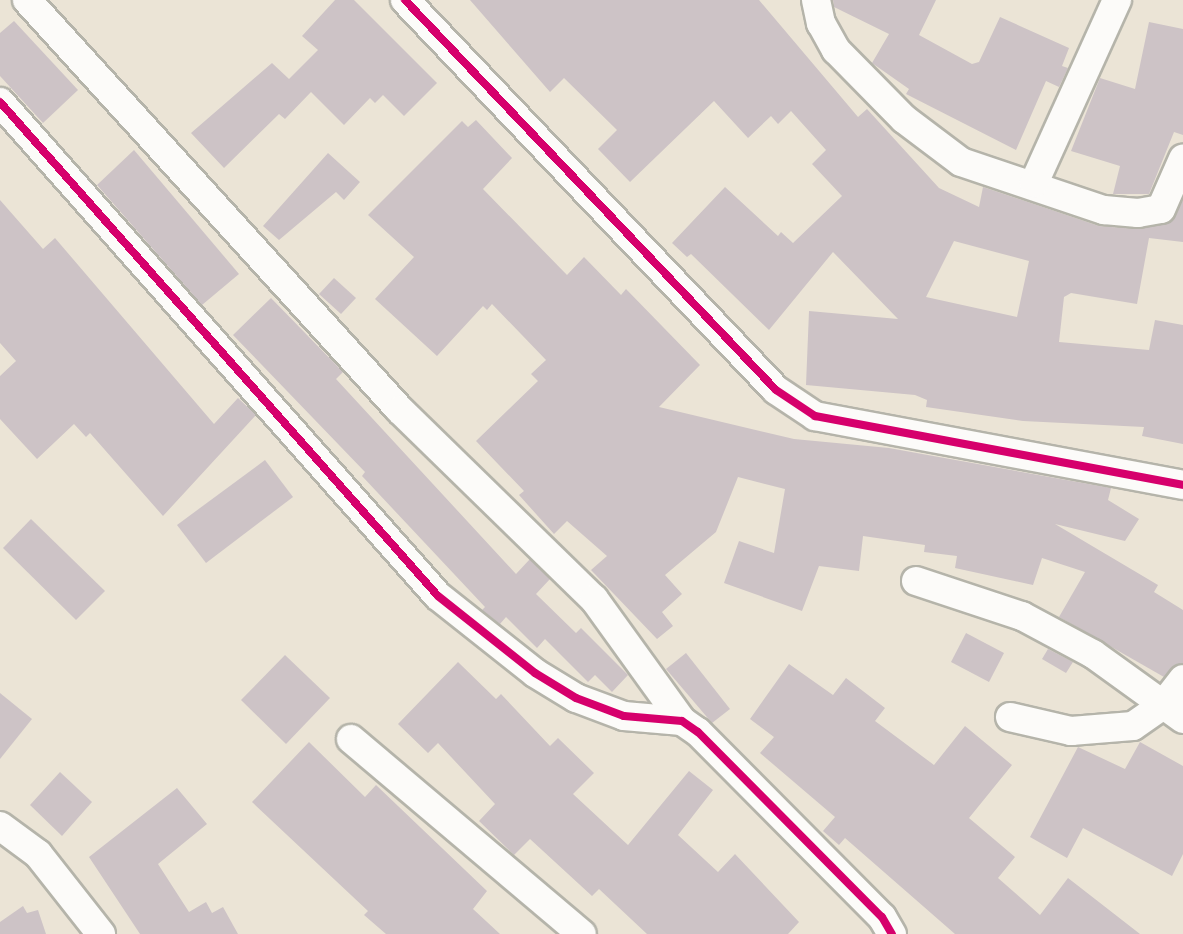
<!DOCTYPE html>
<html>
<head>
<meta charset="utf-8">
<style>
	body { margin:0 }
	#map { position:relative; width:1183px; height:934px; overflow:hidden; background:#ebe4d6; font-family:Mali,sans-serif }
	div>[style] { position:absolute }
	.building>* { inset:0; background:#cdc3c6 }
	.roads { filter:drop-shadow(2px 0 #b5b4aa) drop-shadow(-2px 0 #b5b4aa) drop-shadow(0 2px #b5b4aa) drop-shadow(0 -2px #b5b4aa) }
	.minor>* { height:28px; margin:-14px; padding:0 14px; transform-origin:14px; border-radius:14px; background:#fcfbf9 }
	.cycleway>* { height:8px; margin:-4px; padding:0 4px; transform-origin:4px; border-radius:4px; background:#d6006c }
	span { translate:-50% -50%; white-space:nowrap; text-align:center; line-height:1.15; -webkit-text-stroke:6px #fcf5e5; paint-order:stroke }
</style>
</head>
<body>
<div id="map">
	<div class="building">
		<i style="clip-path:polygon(335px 0,354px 0,437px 83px,404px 116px,383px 95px,375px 103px,370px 98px,344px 125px,311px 92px,285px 119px,279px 114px,224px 168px,191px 133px,272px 63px,289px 79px,318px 50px,302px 36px)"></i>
		<i style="clip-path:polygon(evenodd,470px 0,759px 0,858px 117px,867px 109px,939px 188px,979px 207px,983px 187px,1099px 226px,1137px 229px,1171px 222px,1183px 200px,1183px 242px,1149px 238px,1137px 304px,1071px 293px,1064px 297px,1059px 342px,1149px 350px,1155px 320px,1183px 325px,1183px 444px,1142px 436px,1144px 427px,1023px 421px,926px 407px,927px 400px,915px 395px,806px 385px,809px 311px,898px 319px,833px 252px,769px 330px,691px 254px,687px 257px,672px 243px,725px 187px,778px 236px,781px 232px,793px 243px,842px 196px,812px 164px,826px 150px,791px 111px,778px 124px,771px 116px,748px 138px,714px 101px,630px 182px,598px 149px,617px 130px,564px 78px,550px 92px,470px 0,954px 241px,1029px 261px,1017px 317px,926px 297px,954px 241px)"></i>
		<i style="clip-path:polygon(833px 0,936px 0,919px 35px,972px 64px,979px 62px,1000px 17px,1069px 48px,1062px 66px,1068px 68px,1059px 87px,1046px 81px,1016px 150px,906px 94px,909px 89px,872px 63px,889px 34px,834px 7px)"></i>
		<i style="clip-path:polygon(14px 21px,78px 90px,43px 123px,0 76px,0 33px)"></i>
		<i style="clip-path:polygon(1149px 22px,1183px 29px,1183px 135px,1174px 132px,1149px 194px,1113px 194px,1120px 166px,1071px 151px,1100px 78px,1135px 89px)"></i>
		<i style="clip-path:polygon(476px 120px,512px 158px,483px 189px,567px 275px,584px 257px,621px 295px,626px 289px,700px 365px,659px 407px,794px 439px,889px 448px,1111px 488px,1108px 500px,1139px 519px,1125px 541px,1055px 524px,1158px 585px,1154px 592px,1183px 610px,1183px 663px,1164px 677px,1059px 617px,1085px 572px,1042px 558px,1033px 585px,955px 568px,957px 556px,924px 552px,925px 545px,863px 536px,859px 571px,819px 566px,802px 611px,724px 583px,739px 541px,774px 553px,785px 489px,738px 477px,716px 532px,665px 575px,682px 594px,662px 612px,673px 626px,657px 639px,591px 570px,607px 556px,567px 521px,554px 534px,519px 495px,524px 491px,476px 441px,538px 381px,531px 374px,546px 360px,492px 304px,487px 310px,483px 306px,437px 356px,375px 299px,414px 257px,368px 215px,462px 121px,468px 127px)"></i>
		<i style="clip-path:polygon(134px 150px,239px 274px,202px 305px,97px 185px)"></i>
		<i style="clip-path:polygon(328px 153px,360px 182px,344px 200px,336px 192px,279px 240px,263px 226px)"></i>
		<i style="clip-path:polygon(0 200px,43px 249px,55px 238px,214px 424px,238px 398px,256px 415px,163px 516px,90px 433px,86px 437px,74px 424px,37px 459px,0 419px,0 376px,16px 361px,0 343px)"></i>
		<i style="clip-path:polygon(334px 278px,356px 298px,341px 314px,319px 294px)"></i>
		<i style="clip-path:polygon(271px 298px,343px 372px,336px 379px,516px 574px,530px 559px,550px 579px,536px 594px,576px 633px,581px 628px,628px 675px,612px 692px,595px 675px,588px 682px,545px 639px,537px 648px,506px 617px,500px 624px,482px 610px,485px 607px,362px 476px,365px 472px,233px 335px)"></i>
		<i style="clip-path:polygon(265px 460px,293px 497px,206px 563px,177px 525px)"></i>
		<i style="clip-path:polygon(31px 519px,105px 591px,76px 620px,3px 548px)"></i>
		<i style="clip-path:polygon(966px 633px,1004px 653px,989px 682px,951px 662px)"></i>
		<i style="clip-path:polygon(1048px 649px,1073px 662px,1066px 673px,1042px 659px)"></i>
		<i style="clip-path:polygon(686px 653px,730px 709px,712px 723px,666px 669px)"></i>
		<i style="clip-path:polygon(285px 655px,330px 698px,286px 744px,241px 700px)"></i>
		<i style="clip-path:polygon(458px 662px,496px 699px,501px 694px,550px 746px,558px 738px,594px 773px,573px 794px,628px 845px,689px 771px,713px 790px,678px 835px,718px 872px,735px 854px,799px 922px,788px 934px,647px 934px,599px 889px,592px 896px,530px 839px,514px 855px,479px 821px,495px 804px,438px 743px,428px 753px,398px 724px)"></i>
		<i style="clip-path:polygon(789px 664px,833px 695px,846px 678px,885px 708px,875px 721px,934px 765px,965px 726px,1012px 765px,969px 818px,1015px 857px,998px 878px,1040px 915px,1068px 878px,1140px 934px,955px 934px,845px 838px,839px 845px,823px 831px,835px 817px,760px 753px,774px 737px,750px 719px)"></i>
		<i style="clip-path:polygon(0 693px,32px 719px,0 759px)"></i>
		<i style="clip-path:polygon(309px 742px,365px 797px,376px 785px,487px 891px,473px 909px,500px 934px,386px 934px,364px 915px,368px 911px,252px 802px)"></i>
		<i style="clip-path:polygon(1140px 742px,1183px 766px,1183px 854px,1172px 876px,1083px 828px,1067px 858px,1030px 837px,1078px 747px,1125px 769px)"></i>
		<i style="clip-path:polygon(60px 772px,92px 802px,62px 836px,30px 805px)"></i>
		<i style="clip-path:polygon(177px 788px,207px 824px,158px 864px,189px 912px,206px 902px,212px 913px,223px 907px,238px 934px,140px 934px,89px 857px)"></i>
		<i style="clip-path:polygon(23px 906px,27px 913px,38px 910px,46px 934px,0 934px,0 922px)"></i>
	</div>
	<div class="roads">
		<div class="minor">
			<i style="left:27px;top:0;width:554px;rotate:47.71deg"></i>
			<i style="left:400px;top:410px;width:271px;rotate:44.3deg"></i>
			<i style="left:594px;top:599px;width:150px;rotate:54.2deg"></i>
			<i style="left:405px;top:0;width:538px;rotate:46.43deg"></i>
			<i style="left:776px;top:390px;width:47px;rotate:33.7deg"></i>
			<i style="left:815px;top:416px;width:374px;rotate:10.6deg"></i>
			<i style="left:816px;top:0;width:24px;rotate:78deg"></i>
			<i style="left:821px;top:23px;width:31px;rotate:61deg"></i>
			<i style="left:836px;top:50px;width:97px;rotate:45.4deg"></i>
			<i style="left:904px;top:119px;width:71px;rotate:37deg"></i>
			<i style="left:961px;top:162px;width:151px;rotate:18.6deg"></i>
			<i style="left:1104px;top:210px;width:34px;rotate:5deg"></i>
			<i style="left:1138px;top:213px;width:23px;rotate:-10deg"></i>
			<i style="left:1161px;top:209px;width:55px;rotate:-66.3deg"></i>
			<i style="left:0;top:102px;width:660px;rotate:48.44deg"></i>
			<i style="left:438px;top:596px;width:124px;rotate:38.4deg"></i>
			<i style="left:535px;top:673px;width:48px;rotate:31.4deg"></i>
			<i style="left:576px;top:698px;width:51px;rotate:20.6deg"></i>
			<i style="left:624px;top:716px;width:58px;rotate:4.9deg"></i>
			<i style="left:682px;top:721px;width:19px;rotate:35deg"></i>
			<i style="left:698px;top:732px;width:261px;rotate:45.2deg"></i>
			<i style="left:882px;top:917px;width:20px;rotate:60deg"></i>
			<i style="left:1034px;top:183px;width:201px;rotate:-65.6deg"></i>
			<i style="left:916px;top:581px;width:112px;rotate:18.3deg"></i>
			<i style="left:1022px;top:616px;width:81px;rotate:28.2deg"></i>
			<i style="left:1093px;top:654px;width:111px;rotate:35.8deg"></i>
			<i style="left:1010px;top:717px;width:63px;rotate:12.9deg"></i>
			<i style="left:1071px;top:731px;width:62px;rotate:-4.6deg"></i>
			<i style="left:1133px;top:726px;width:35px;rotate:-35deg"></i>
			<i style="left:1162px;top:706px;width:34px;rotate:-52deg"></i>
			<i style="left:351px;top:739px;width:302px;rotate:40.2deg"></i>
			<i style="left:0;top:826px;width:47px;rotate:36.4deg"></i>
			<i style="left:38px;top:854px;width:102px;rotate:51.8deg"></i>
		</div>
	</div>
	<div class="cycleway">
		<i style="left:405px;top:0;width:538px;rotate:46.43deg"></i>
		<i style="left:776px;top:390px;width:47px;rotate:33.7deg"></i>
		<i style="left:815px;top:416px;width:374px;rotate:10.6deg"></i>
		<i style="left:0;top:102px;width:660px;rotate:48.44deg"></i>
		<i style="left:438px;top:596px;width:124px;rotate:38.4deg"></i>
		<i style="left:535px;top:673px;width:48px;rotate:31.4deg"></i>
		<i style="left:576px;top:698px;width:51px;rotate:20.6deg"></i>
		<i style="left:624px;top:716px;width:58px;rotate:4.9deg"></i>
		<i style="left:682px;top:721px;width:19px;rotate:35deg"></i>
		<i style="left:698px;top:732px;width:261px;rotate:45.2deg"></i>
		<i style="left:882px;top:917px;width:20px;rotate:60deg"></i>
	</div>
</div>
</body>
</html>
